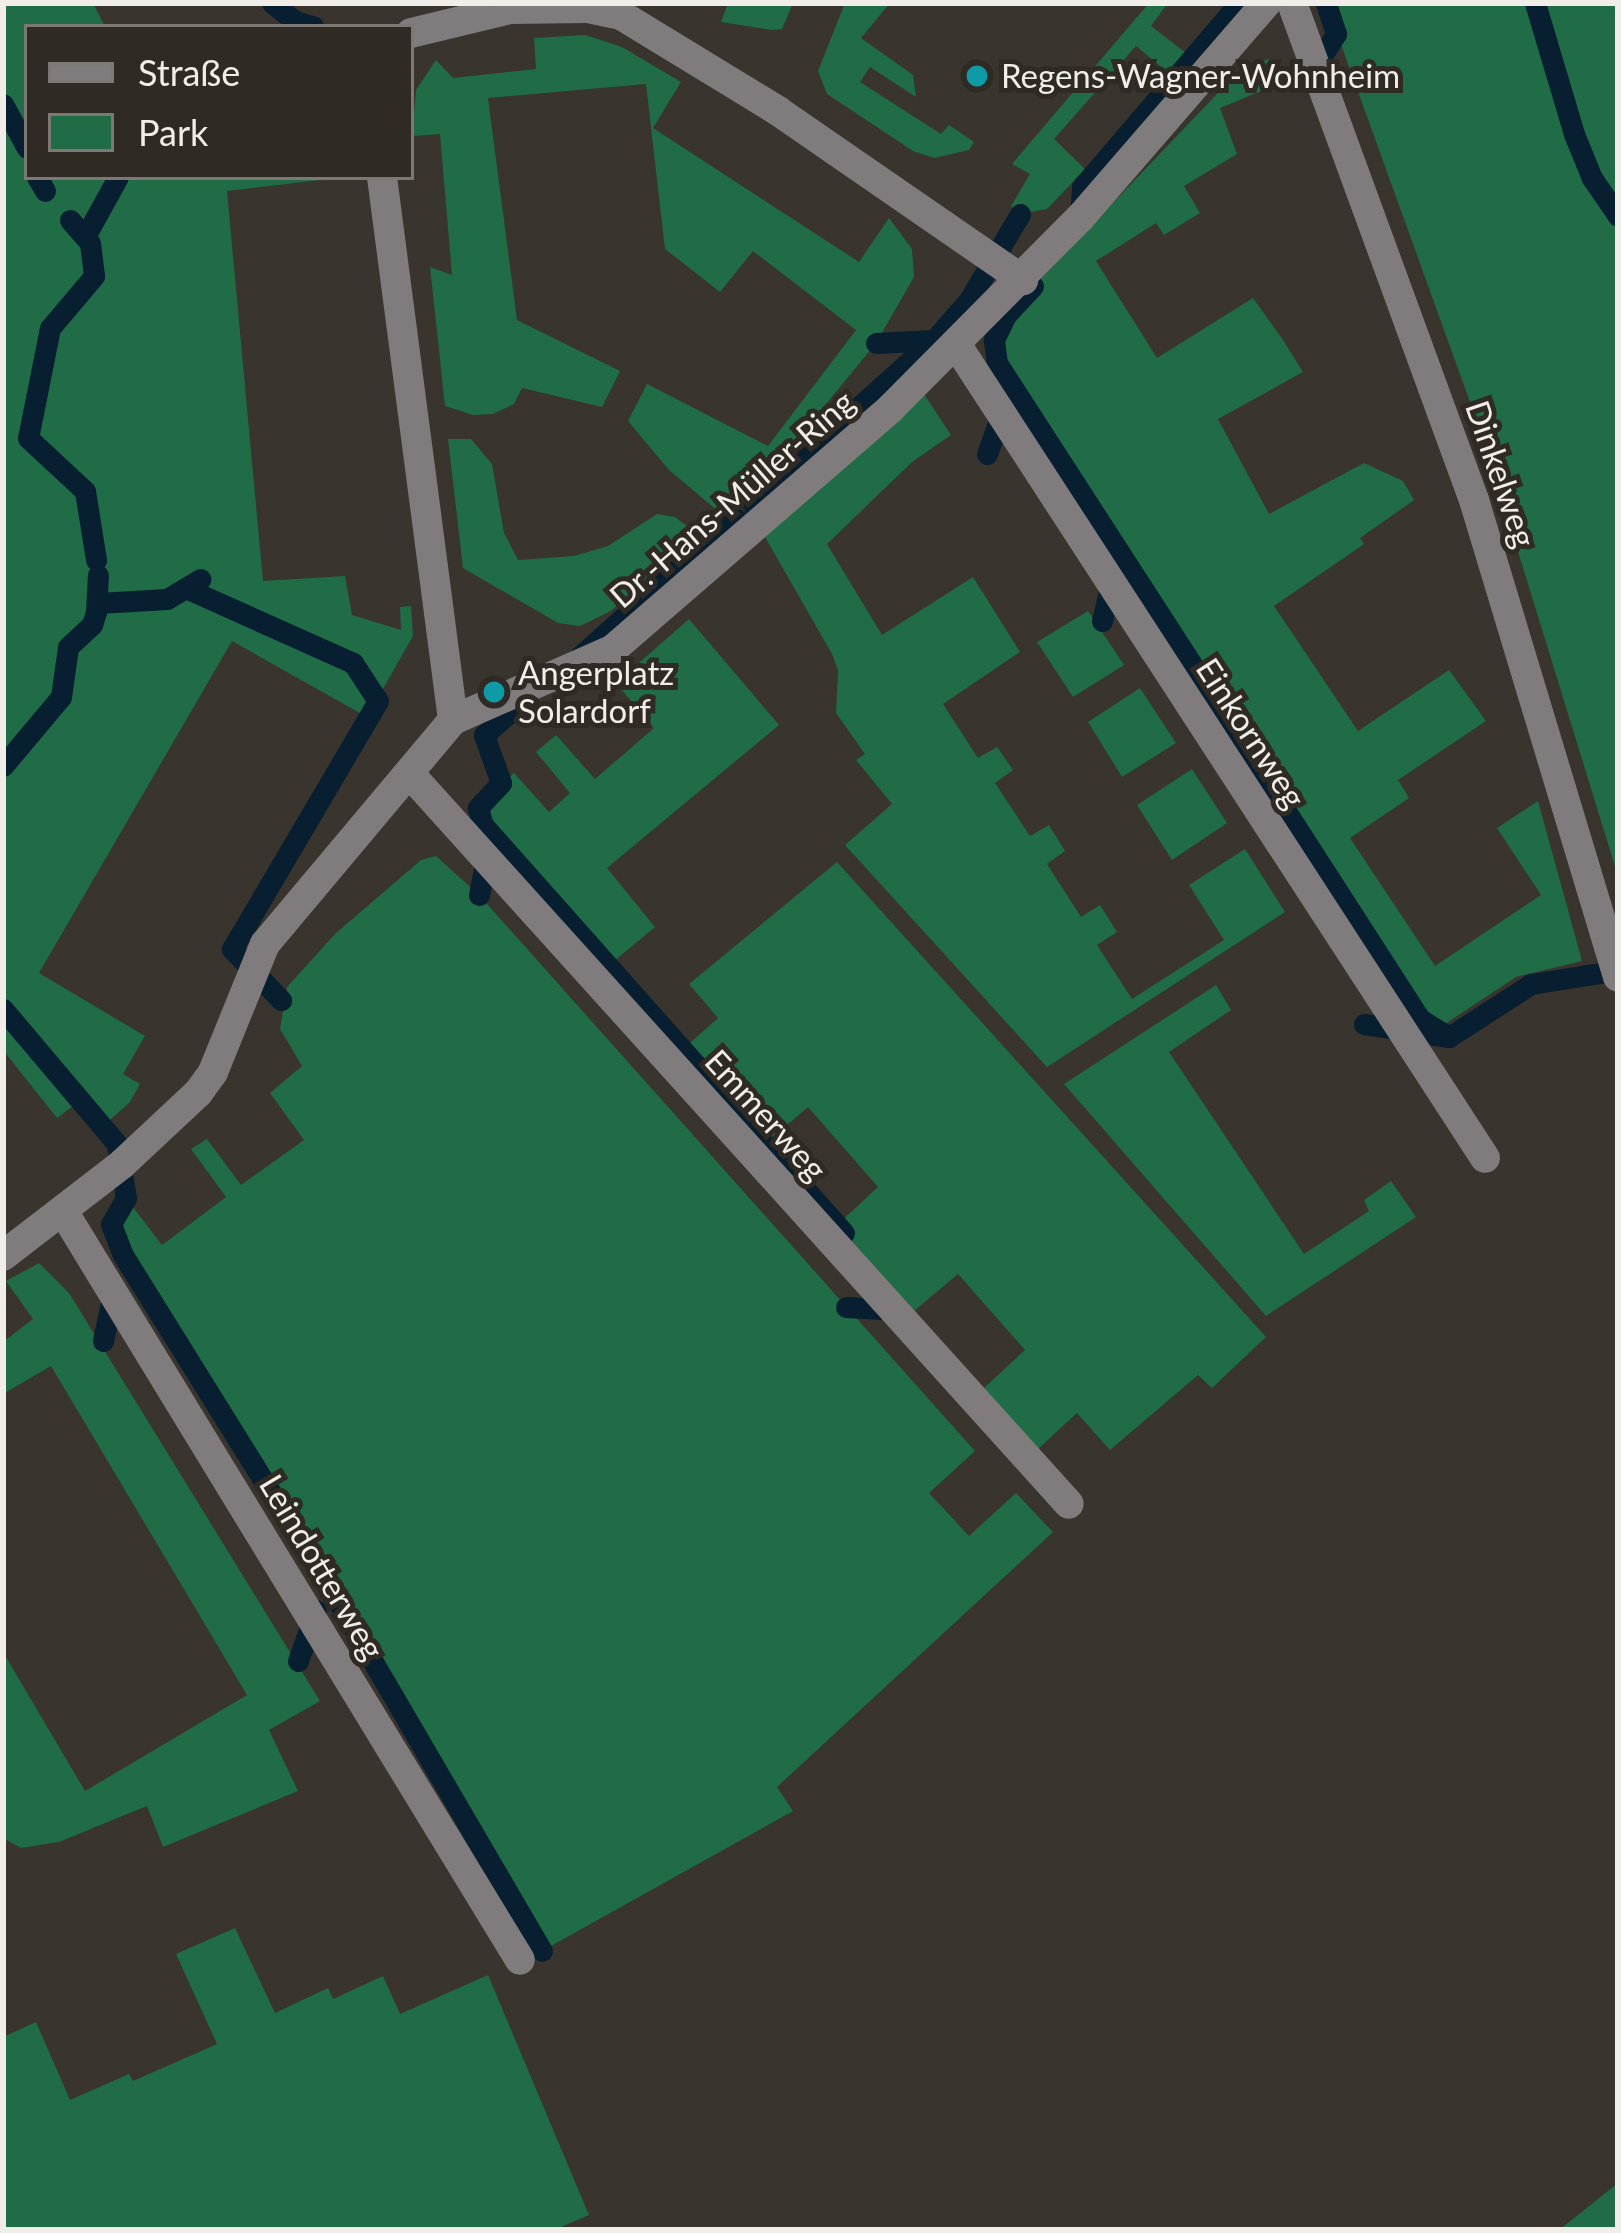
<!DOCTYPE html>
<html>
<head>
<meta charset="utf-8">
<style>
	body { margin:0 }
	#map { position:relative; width:1621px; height:2233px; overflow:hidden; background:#39342e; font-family:Lato,sans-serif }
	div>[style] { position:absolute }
	.green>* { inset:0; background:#1f6c47 }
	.stream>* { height:21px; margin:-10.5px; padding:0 10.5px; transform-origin:10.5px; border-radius:10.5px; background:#071f30 }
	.minor>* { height:30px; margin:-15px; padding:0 15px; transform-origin:15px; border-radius:15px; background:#807b7c }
	.dots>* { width:33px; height:33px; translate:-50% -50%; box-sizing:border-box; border:6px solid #2f2a24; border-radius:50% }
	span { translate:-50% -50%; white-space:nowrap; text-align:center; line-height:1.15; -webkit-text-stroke:10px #2f2a24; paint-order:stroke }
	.poi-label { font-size:33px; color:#f1eeea }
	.left { translate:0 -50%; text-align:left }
	.street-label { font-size:33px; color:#f1eeea }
	.frame { position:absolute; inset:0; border:6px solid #f1eeea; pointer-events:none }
	.legend { position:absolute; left:24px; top:24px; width:390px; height:156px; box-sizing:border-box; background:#2f2a24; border:3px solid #7d7873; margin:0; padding:15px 21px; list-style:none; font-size:36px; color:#f1eeea }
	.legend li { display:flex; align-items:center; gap:24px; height:60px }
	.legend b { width:60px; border:3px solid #7d7873 }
</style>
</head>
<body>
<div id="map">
	<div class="green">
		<i style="clip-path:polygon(3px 3px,93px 3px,105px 27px,27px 27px,27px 177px,347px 177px,227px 191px,263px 581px,345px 576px,352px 615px,401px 630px,400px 607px,411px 606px,413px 636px,367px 717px,232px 641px,39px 973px,145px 1036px,123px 1074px,140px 1084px,130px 1102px,100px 1129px,77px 1103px,57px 1118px,3px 1050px)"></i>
		<i style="clip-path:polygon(728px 3px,793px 3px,782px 29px,772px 30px,721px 22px)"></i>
		<i style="clip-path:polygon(845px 3px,890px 3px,861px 38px,913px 75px,916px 97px,870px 67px,860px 82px,941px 134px,949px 125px,974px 142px,969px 150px,934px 158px,913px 151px,827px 94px,818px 71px)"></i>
		<i style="clip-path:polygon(1149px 3px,1168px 3px,1151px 26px,1186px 53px,1171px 75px,1136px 46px,1054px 139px,1085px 169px,1047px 209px,1020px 214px,1011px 206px,1030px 174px,1012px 164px)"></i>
		<i style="clip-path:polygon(1326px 3px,1618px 3px,1618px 876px,1483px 438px)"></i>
		<i style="clip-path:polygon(585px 35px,622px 47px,681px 82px,653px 128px,859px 262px,889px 218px,912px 249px,914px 277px,876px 343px,782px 458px,719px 512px,669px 470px,628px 421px,647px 384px,768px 446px,856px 330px,753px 251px,720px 292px,665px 249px,646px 84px,488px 98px,517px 320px,620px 371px,602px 407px,522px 388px,514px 404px,493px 414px,473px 415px,445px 406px,430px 267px,452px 275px,440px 134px,412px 136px,416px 90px,436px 60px,453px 78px,536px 69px,534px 38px)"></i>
		<i style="clip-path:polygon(1268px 59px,1288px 80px,1220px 108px,1237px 154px,1184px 186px,1200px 213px,1164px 235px,1156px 223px,1096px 261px,1157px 358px,1253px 298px,1283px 340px,1303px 372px,1218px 419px,1269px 514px,1364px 463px,1403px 481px,1414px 500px,1360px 538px,1364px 544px,1274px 606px,1358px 731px,1449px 670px,1486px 721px,1398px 780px,1409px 798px,1350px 838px,1435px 966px,1541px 895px,1497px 828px,1538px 801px,1582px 961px,1516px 977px,1445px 1024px,1420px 1019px,997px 363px,994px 340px,1006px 315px,1237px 73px)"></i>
		<i style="clip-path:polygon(922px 391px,951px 435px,912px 462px,827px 544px,882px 635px,973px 577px,1020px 652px,943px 704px,978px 758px,997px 747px,1013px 770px,995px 783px,1030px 836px,1049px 825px,1065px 851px,1047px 864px,1081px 917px,1100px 905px,1117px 932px,1097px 945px,1132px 999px,1224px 940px,1189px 885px,1245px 849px,1285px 912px,1047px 1067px,845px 845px,892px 804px,856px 760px,865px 754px,836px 713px,838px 670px,832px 654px,765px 537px)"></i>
		<i style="clip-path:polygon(471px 439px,492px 464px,504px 533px,518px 560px,574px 556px,608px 546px,657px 514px,675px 517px,696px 533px,611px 611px,580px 626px,558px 623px,463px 568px,448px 439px)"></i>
		<i style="clip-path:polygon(1088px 611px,1124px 665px,1073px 697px,1037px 642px)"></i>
		<i style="clip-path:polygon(689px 619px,779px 725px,607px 868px,655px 927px,608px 966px,490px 837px,478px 808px,514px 773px,549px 812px,570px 793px,536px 752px,556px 735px,595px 779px,654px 728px,616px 683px)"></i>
		<i style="clip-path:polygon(1140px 688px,1176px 743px,1122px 777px,1088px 722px)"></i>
		<i style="clip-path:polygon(1192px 769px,1227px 823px,1172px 860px,1137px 805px)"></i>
		<i style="clip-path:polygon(436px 856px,479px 895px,975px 1451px,929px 1493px,969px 1536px,1016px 1493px,1053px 1532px,777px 1787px,793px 1811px,542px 1951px,327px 1583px,123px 1255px,111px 1224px,126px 1198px,162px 1245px,226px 1197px,191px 1149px,207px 1139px,241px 1185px,304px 1140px,270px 1093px,302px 1066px,280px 1029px,287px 987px,335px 934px,421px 860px)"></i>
		<i style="clip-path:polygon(837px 862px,1266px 1337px,1212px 1388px,1198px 1375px,1110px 1450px,1077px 1413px,1038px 1449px,984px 1388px,1025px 1350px,958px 1274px,914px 1311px,837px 1225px,878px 1187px,808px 1107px,765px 1144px,681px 1051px,718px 1018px,689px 984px)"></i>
		<i style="clip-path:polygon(1216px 985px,1231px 1010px,1169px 1052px,1304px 1254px,1369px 1211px,1364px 1200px,1391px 1181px,1416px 1217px,1266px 1316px,1064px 1084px)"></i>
		<i style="clip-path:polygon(39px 1263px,69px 1293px,320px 1701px,269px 1730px,298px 1791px,163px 1847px,147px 1806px,59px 1842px,21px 1848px,3px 1838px,3px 1652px,85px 1791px,247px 1695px,51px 1366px,3px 1394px,3px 1342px,33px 1319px,6px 1281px)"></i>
		<i style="clip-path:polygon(235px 1928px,275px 2013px,328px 1988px,333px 1999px,383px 1976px,400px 2014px,488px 1975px,589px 2215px,554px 2230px,3px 2230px,3px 2037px,36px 2022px,70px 2100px,129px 2074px,133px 2081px,217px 2044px,176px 1954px)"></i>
		<i style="clip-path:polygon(1618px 2183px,1618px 2230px,1560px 2230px,1564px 2226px)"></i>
	</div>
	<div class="stream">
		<i style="left:272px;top:3px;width:29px;rotate:38deg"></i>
		<i style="left:295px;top:21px;width:19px;rotate:16deg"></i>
		<i style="left:1535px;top:3px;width:137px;rotate:73.4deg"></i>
		<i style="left:1574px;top:134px;width:48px;rotate:67.8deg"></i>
		<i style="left:1592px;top:178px;width:46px;rotate:55.6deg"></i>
		<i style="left:1288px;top:80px;width:33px;rotate:-29deg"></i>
		<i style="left:1317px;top:64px;width:36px;rotate:-58deg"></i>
		<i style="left:1336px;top:34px;width:33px;rotate:-108deg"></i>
		<i style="left:3px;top:104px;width:50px;rotate:61.4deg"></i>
		<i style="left:37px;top:177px;width:16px;rotate:60deg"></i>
		<i style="left:1080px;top:218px;width:31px;rotate:-86deg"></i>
		<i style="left:1082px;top:187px;width:242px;rotate:-49.5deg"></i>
		<i style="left:70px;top:220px;width:30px;rotate:49deg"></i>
		<i style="left:90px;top:243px;width:33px;rotate:83deg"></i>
		<i style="left:94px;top:276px;width:68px;rotate:130.2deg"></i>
		<i style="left:50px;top:328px;width:112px;rotate:101.3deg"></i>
		<i style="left:28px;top:438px;width:78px;rotate:42.9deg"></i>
		<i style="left:85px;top:491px;width:70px;rotate:80.9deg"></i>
		<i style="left:86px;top:235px;width:66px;rotate:-61.1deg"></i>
		<i style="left:1033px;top:286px;width:40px;rotate:133deg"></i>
		<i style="left:1006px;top:315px;width:28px;rotate:116deg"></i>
		<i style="left:994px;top:340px;width:23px;rotate:83deg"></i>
		<i style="left:997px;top:363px;width:503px;rotate:57.1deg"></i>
		<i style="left:876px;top:343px;width:58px;rotate:-3deg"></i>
		<i style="left:987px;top:454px;width:48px;rotate:-70.4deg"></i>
		<i style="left:190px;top:590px;width:179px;rotate:24.1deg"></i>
		<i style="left:353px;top:663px;width:45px;rotate:56.7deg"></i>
		<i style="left:378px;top:701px;width:288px;rotate:120.5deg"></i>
		<i style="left:232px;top:949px;width:71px;rotate:46.1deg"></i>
		<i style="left:98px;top:603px;width:69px;rotate:-3.3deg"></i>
		<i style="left:167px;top:599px;width:39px;rotate:-31deg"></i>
		<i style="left:1102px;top:621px;width:47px;rotate:-76.6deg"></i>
		<i style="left:580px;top:656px;width:475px;rotate:-41.8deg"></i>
		<i style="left:934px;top:340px;width:53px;rotate:-48.8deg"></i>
		<i style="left:969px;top:300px;width:100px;rotate:-59.3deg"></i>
		<i style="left:527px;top:697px;width:57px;rotate:138.5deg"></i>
		<i style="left:484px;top:735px;width:51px;rotate:70.5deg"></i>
		<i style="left:501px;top:783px;width:34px;rotate:133deg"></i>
		<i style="left:478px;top:808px;width:18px;rotate:74deg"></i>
		<i style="left:483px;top:825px;width:414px;rotate:48.4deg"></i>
		<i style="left:3px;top:766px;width:90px;rotate:-50deg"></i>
		<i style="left:61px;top:697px;width:50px;rotate:-82deg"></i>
		<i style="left:68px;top:647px;width:33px;rotate:-43deg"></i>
		<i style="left:92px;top:625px;width:14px;rotate:-73deg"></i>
		<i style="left:96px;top:612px;width:37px;rotate:-87deg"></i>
		<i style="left:1273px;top:791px;width:271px;rotate:57.2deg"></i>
		<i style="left:1420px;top:1019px;width:34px;rotate:32deg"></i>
		<i style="left:479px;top:895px;width:48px;rotate:-79.2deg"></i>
		<i style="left:3px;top:1009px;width:177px;rotate:49.8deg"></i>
		<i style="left:117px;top:1144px;width:55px;rotate:80.5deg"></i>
		<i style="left:126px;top:1198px;width:30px;rotate:120deg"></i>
		<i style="left:111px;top:1224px;width:33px;rotate:69deg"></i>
		<i style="left:123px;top:1255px;width:386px;rotate:58.1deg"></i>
		<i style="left:327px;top:1583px;width:426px;rotate:59.7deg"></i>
		<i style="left:1364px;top:1024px;width:86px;rotate:8.7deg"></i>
		<i style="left:1449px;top:1037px;width:98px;rotate:-32.9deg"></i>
		<i style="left:1531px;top:984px;width:88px;rotate:-9.1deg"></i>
		<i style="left:765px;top:1144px;width:119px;rotate:48.4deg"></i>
		<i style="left:846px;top:1307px;width:54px;rotate:3.2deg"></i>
		<i style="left:103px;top:1341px;width:54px;rotate:-78.3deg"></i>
		<i style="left:298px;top:1661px;width:54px;rotate:-70.6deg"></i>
	</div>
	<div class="minor">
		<i style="left:1292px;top:3px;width:529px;rotate:69.89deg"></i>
		<i style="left:1474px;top:500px;width:498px;rotate:73.2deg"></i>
		<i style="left:411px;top:33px;width:102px;rotate:-13.6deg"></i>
		<i style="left:510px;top:9px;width:78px;rotate:-0.7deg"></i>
		<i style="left:588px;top:8px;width:34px;rotate:12deg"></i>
		<i style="left:621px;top:15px;width:184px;rotate:31.4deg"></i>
		<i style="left:778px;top:111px;width:298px;rotate:34.6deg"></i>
		<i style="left:382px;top:177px;width:548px;rotate:82.55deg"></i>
		<i style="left:958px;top:347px;width:967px;rotate:56.98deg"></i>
		<i style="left:410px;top:774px;width:983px;rotate:47.93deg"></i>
		<i style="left:63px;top:1211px;width:877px;rotate:58.61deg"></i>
		<i style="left:3px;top:1256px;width:150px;rotate:-37.7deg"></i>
		<i style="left:122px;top:1164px;width:104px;rotate:-43.1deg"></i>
		<i style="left:198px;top:1093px;width:26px;rotate:-54deg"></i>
		<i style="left:213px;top:1072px;width:138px;rotate:-67.9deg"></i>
		<i style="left:265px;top:944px;width:292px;rotate:-50deg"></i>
		<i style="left:453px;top:720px;width:174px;rotate:-23.8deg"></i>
		<i style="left:612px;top:650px;width:369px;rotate:-40.9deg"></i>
		<i style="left:891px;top:408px;width:268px;rotate:-45.2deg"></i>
		<i style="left:1080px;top:218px;width:284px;rotate:-49.1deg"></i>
	</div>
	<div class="dots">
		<i style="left:977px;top:76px;background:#0f9aa8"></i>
		<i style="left:494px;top:692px;background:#0f9aa8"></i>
	</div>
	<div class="poi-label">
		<span class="left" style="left:1001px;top:76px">Regens-Wagner-Wohnheim</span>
		<span class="left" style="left:518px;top:692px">Angerplatz<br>Solardorf</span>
	</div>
	<div class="street-label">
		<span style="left:1501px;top:474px;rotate:71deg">Dinkelweg</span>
		<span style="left:732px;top:499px;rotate:-41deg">Dr.-Hans-Müller-Ring</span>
		<span style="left:1251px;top:733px;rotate:57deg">Einkornweg</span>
		<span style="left:766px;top:1115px;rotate:48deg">Emmerweg</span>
		<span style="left:322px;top:1567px;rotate:59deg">Leindotterweg</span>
	</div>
	<div class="frame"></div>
	<ul class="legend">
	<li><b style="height:15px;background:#807b7c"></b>Straße</li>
	<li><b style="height:33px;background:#1f6c47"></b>Park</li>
	</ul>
</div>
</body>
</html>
